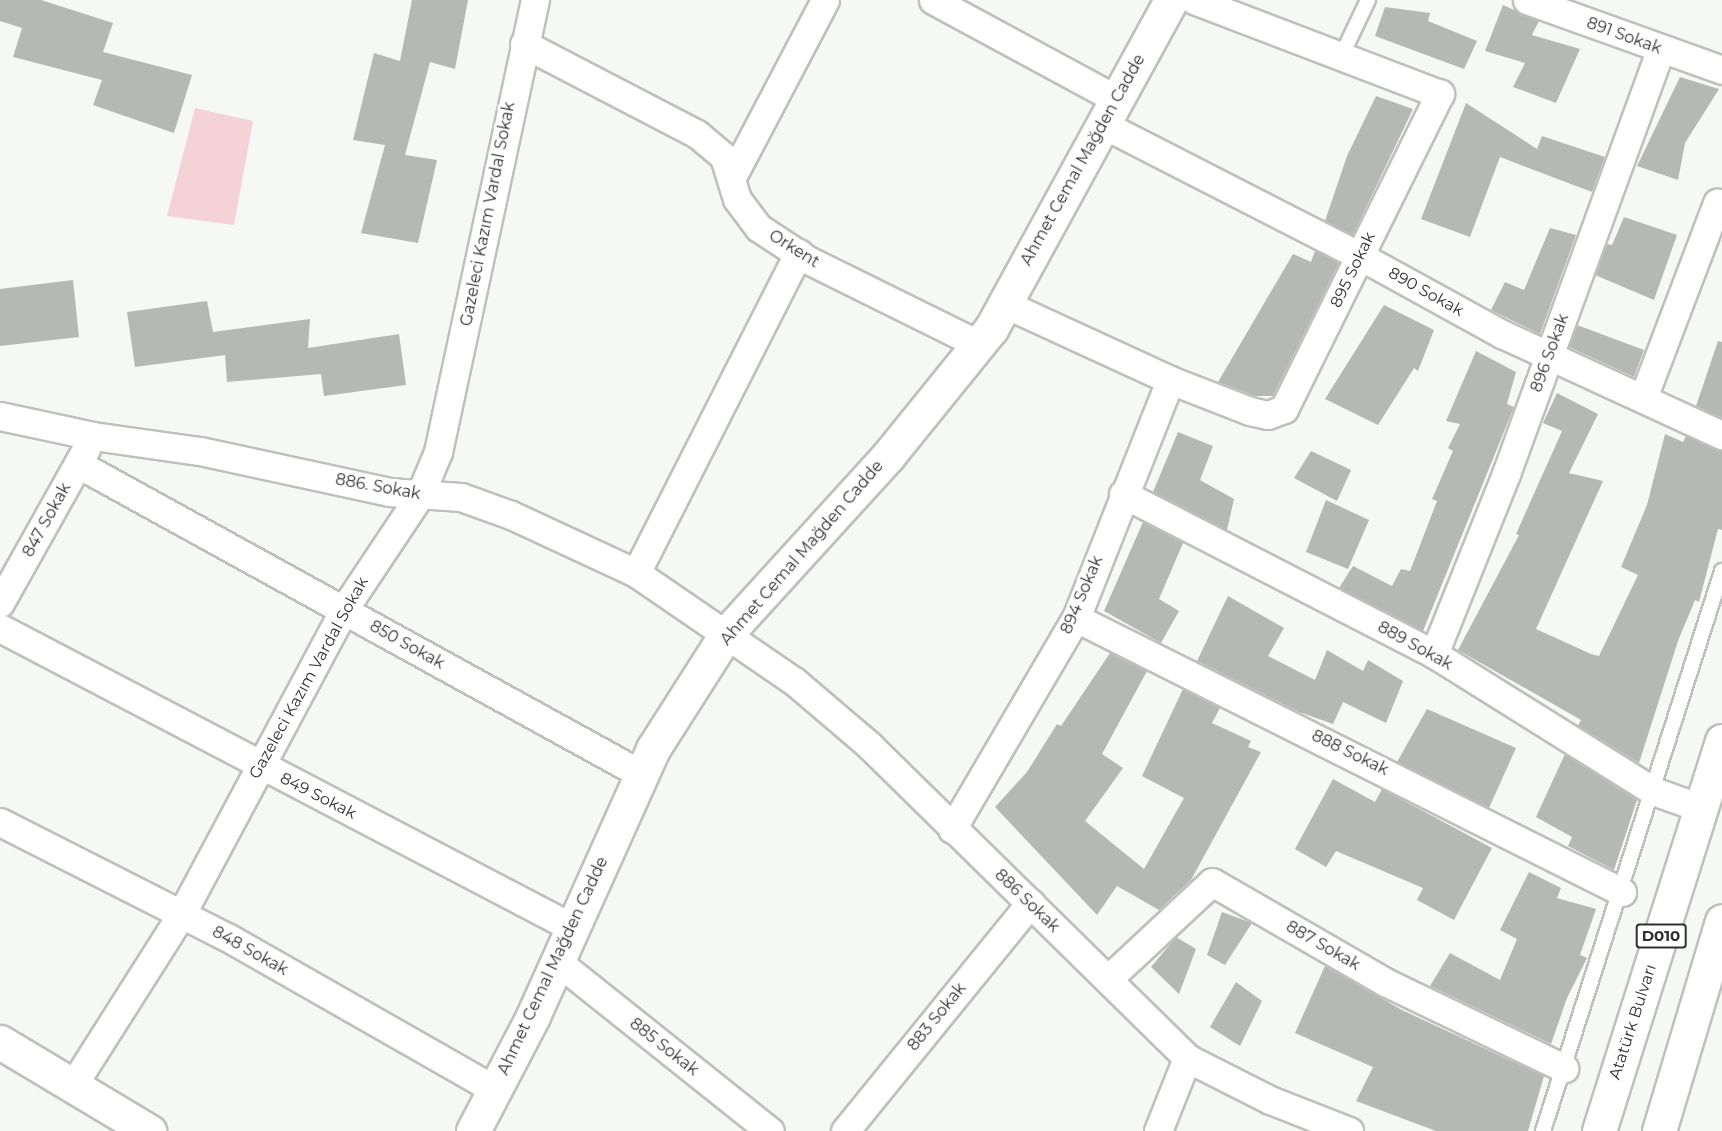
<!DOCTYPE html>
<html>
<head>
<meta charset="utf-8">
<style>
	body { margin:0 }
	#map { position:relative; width:1722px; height:1131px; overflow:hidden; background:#f6f8f5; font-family:Montserrat,sans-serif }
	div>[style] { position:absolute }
	.green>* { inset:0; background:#f4d2d8 }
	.building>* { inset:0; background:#b6b8b6 }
	.roads { filter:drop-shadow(2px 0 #bec0bd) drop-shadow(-2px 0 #bec0bd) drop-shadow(0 2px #bec0bd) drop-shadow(0 -2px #bec0bd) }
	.service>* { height:14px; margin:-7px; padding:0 7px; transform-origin:7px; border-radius:7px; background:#fff }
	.minor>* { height:27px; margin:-13.5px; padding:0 13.5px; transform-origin:13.5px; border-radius:13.5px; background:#fff }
	.secondary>* { height:33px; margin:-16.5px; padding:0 16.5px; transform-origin:16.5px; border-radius:16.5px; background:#fff }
	.trunk>* { height:33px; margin:-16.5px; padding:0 16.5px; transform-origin:16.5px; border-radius:16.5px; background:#fff }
	span { translate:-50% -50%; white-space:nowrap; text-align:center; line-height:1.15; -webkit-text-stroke:5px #fff; paint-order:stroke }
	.shield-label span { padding:2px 4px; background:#fff; border:2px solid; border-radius:4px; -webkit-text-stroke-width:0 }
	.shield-label { font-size:15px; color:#2f302f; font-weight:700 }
	.street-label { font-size:16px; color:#2f302f }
</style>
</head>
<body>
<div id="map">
	<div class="green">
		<i style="clip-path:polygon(195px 108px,253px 121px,234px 225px,167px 216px)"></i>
	</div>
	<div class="building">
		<i style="clip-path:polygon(0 0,41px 0,113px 23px,103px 52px,192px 75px,174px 133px,93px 105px,102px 80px,13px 57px,22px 28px,0 21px)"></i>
		<i style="clip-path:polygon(412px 0,468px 0,455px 69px,430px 62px,405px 155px,437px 160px,418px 243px,361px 233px,385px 145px,353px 140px,374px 53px,400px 61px)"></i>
		<i style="clip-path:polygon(1503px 5px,1539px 21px,1532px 35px,1580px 49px,1556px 103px,1513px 87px,1525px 63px,1485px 51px)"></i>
		<i style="clip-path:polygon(1385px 7px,1430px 13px,1428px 21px,1477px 41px,1464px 69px,1375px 36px)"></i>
		<i style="clip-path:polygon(1680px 77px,1719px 89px,1685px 143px,1678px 180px,1637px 166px)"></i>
		<i style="clip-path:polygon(1376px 96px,1413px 109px,1353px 235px,1325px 221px,1347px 156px)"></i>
		<i style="clip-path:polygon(1466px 103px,1537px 149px,1542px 136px,1605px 157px,1592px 192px,1500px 157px,1470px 237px,1421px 219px)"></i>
		<i style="clip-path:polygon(1624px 217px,1677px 235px,1654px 300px,1595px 275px,1607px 244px,1612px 245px)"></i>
		<i style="clip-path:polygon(1550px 228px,1576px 235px,1540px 334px,1491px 310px,1505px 282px,1524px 290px)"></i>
		<i style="clip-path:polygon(1315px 251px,1339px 263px,1273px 396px,1255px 396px,1218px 382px,1293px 254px,1311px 262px)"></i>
		<i style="clip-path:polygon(73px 280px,79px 337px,0 346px,0 289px)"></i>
		<i style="clip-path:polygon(207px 301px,213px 332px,310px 319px,308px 348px,399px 334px,406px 385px,324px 396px,321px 374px,227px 382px,225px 355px,135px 367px,127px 312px)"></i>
		<i style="clip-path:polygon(1384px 305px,1434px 330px,1418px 371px,1414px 368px,1378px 425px,1325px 399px)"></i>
		<i style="clip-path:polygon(1577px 325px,1644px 350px,1634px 377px,1569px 347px)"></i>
		<i style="clip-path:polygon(1718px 341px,1722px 342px,1722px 418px,1696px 406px)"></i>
		<i style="clip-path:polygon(1476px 351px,1516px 372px,1507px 404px,1514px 407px,1423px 631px,1339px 588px,1353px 566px,1392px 586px,1401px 569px,1410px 571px,1437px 501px,1432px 499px,1453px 451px,1448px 448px,1460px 424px,1446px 421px)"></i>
		<i style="clip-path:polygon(1557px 393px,1598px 414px,1569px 473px,1603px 481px,1536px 629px,1591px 654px,1599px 656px,1638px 575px,1621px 567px,1647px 505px,1665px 434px,1683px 442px,1686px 436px,1722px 451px,1722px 530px,1718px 529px,1699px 602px,1695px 600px,1678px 641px,1639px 763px,1578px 726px,1581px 720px,1458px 650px,1519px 535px,1516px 534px,1562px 431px,1543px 423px)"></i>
		<i style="clip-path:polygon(1178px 432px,1213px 446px,1200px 480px,1234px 499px,1227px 530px,1153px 492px)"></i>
		<i style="clip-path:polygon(1311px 451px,1351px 470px,1337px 501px,1294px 478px)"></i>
		<i style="clip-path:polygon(1326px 500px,1369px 520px,1348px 569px,1306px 552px)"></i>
		<i style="clip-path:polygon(1143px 522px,1183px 543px,1159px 599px,1179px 611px,1161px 643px,1104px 611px)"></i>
		<i style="clip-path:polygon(1228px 596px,1284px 628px,1268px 656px,1315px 680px,1327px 650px,1363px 671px,1368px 660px,1403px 681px,1386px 723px,1343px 702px,1333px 724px,1299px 712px,1197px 661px)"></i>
		<i style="clip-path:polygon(1110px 653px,1147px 671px,1102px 754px,1123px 768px,1085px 821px,1144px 869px,1184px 798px,1142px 776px,1183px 689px,1220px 708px,1212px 723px,1251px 741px,1248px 747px,1261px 752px,1191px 880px,1159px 910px,1117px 886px,1097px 915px,995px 807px,1027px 772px,1057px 724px,1061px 726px)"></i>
		<i style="clip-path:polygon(1427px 709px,1516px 748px,1489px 808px,1397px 762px)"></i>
		<i style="clip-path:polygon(1565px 754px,1637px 800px,1614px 870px,1568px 846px,1572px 837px,1536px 817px)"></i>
		<i style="clip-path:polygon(1333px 779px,1375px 802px,1382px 789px,1492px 848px,1454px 920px,1417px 900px,1423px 888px,1336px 851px,1326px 867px,1295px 849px)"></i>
		<i style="clip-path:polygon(1529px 872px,1561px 888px,1557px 898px,1596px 909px,1580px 955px,1587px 958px,1567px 998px,1551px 1044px,1430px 986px,1450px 953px,1500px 980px,1517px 939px,1500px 930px)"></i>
		<i style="clip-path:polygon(1222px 912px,1252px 923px,1225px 965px,1207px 955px)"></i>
		<i style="clip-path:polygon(1176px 937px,1196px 949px,1179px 994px,1151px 967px)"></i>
		<i style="clip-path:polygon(1325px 966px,1402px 1010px,1544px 1076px,1528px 1131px,1436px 1131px,1356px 1101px,1373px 1067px,1295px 1033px)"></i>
		<i style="clip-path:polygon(1236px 982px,1262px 1001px,1240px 1046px,1210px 1027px)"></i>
	</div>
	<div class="roads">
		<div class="service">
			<i style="left:1340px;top:59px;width:65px;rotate:-64.6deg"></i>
			<i style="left:1543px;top:1131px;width:588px;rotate:-72.27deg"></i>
		</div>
		<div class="minor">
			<i style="left:933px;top:0;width:208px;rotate:28.4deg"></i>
			<i style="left:1527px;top:0;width:207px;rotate:19.7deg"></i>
			<i style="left:524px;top:44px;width:195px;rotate:27.5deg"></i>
			<i style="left:697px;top:134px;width:35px;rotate:40deg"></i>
			<i style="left:724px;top:157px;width:44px;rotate:72.8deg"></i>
			<i style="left:737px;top:199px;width:36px;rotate:53deg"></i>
			<i style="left:759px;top:228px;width:56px;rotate:33.4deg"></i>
			<i style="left:806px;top:259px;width:192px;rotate:26.3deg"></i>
			<i style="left:1102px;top:124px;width:290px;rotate:27.1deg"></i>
			<i style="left:1360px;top:256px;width:162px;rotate:28.8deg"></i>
			<i style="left:1502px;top:334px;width:242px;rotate:24.7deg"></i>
			<i style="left:731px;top:179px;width:202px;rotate:-62.3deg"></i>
			<i style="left:1005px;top:304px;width:182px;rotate:24.7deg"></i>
			<i style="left:1170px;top:380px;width:86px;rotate:21.2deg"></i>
			<i style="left:1250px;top:411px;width:18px;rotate:13deg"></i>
			<i style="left:1268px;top:415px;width:17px;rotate:-21deg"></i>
			<i style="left:1284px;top:409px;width:352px;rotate:-63.7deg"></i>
			<i style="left:1440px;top:94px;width:263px;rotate:-159.1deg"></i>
			<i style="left:1643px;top:398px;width:209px;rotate:-69.2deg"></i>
			<i style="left:0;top:416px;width:95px;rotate:12.1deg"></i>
			<i style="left:93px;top:436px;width:108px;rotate:8deg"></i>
			<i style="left:200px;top:451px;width:193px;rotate:12.2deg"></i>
			<i style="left:389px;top:492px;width:72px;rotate:4deg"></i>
			<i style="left:461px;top:497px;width:53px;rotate:19.8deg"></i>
			<i style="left:511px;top:515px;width:138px;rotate:24.9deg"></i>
			<i style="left:636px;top:573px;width:191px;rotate:34.4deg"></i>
			<i style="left:794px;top:681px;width:99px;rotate:40.5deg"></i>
			<i style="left:869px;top:745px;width:446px;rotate:44.5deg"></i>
			<i style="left:1187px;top:1058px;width:93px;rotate:26.8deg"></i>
			<i style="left:1270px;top:1100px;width:85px;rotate:21.4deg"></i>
			<i style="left:78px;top:464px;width:643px;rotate:28.84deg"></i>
			<i style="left:1123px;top:494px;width:350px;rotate:27.2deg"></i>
			<i style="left:1434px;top:654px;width:258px;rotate:32deg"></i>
			<i style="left:1653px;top:791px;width:51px;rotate:19.5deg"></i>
			<i style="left:636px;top:573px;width:359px;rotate:-63.1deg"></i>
			<i style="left:0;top:603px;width:176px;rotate:-60.8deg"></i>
			<i style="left:1076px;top:618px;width:611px;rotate:26.65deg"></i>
			<i style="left:0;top:628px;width:647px;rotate:27.63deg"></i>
			<i style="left:1434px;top:654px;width:194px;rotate:-68.2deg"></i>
			<i style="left:1506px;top:474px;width:452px;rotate:-70deg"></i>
			<i style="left:0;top:822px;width:254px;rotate:26.9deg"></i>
			<i style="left:227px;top:937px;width:309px;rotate:29.7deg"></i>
			<i style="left:952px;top:829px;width:245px;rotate:-59.6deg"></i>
			<i style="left:1076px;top:618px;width:256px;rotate:-68.4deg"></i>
			<i style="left:558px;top:962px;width:271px;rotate:38.6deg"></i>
			<i style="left:1108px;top:979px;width:142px;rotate:-43deg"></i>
			<i style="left:1212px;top:882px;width:200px;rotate:30deg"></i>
			<i style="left:1385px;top:982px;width:199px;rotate:25.7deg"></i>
			<i style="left:73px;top:1085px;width:204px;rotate:-57.6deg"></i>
			<i style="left:182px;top:913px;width:344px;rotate:-61.9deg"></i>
			<i style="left:344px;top:609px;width:137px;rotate:-56.3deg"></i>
			<i style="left:420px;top:495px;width:47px;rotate:-67.3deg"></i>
			<i style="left:438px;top:452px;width:462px;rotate:-77.9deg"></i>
			<i style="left:845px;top:1131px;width:294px;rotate:-50.9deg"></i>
			<i style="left:1158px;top:1131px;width:79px;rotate:-68.3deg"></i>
		</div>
		<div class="secondary">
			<i style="left:0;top:1042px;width:174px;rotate:30.9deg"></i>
			<i style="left:473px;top:1131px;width:130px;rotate:-62.4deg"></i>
			<i style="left:533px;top:1016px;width:293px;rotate:-65.8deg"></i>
			<i style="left:653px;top:749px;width:138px;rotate:-57.5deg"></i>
			<i style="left:727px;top:633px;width:239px;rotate:-47.7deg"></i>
			<i style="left:888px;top:456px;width:164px;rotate:-51deg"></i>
			<i style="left:991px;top:329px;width:375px;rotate:-61.3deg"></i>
		</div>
		<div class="trunk">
			<i style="left:1599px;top:1131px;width:409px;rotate:-72.5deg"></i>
			<i style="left:1659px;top:1131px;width:219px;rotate:-73.3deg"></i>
		</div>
	</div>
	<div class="shield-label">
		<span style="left:1661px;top:936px">D010</span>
	</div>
	<div class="street-label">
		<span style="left:1624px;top:36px;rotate:20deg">891 Sokak</span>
		<span style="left:1083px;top:160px;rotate:-61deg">Ahmet Cemal Mağden Cadde</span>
		<span style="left:488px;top:214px;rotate:-79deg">Gazeleci Kazım Vardal Sokak</span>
		<span style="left:794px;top:249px;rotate:32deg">Orkent</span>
		<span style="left:1353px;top:270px;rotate:-64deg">895 Sokak</span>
		<span style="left:1426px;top:292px;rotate:29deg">890 Sokak</span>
		<span style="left:1550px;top:353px;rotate:-70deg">896 Sokak</span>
		<span style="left:378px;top:487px;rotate:10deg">886. Sokak</span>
		<span style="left:47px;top:520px;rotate:-61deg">847 Sokak</span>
		<span style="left:802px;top:553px;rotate:-49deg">Ahmet Cemal Mağden Cadde</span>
		<span style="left:1082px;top:595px;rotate:-67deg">894 Sokak</span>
		<span style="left:407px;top:645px;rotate:29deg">850 Sokak</span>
		<span style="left:1415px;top:646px;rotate:29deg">889 Sokak</span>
		<span style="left:309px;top:678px;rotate:-61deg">Gazeleci Kazım Vardal Sokak</span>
		<span style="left:1350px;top:753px;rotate:26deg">888 Sokak</span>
		<span style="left:318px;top:796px;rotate:27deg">849 Sokak</span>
		<span style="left:1027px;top:901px;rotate:44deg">886 Sokak</span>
		<span style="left:1323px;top:946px;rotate:30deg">887 Sokak</span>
		<span style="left:250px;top:951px;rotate:29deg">848 Sokak</span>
		<span style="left:553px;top:966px;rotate:-65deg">Ahmet Cemal Mağden Cadde</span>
		<span style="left:937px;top:1017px;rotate:-51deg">883 Sokak</span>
		<span style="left:1633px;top:1022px;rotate:-72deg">Atatürk Bulvarı</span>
		<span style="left:664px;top:1047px;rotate:38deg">885 Sokak</span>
	</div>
</div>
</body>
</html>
